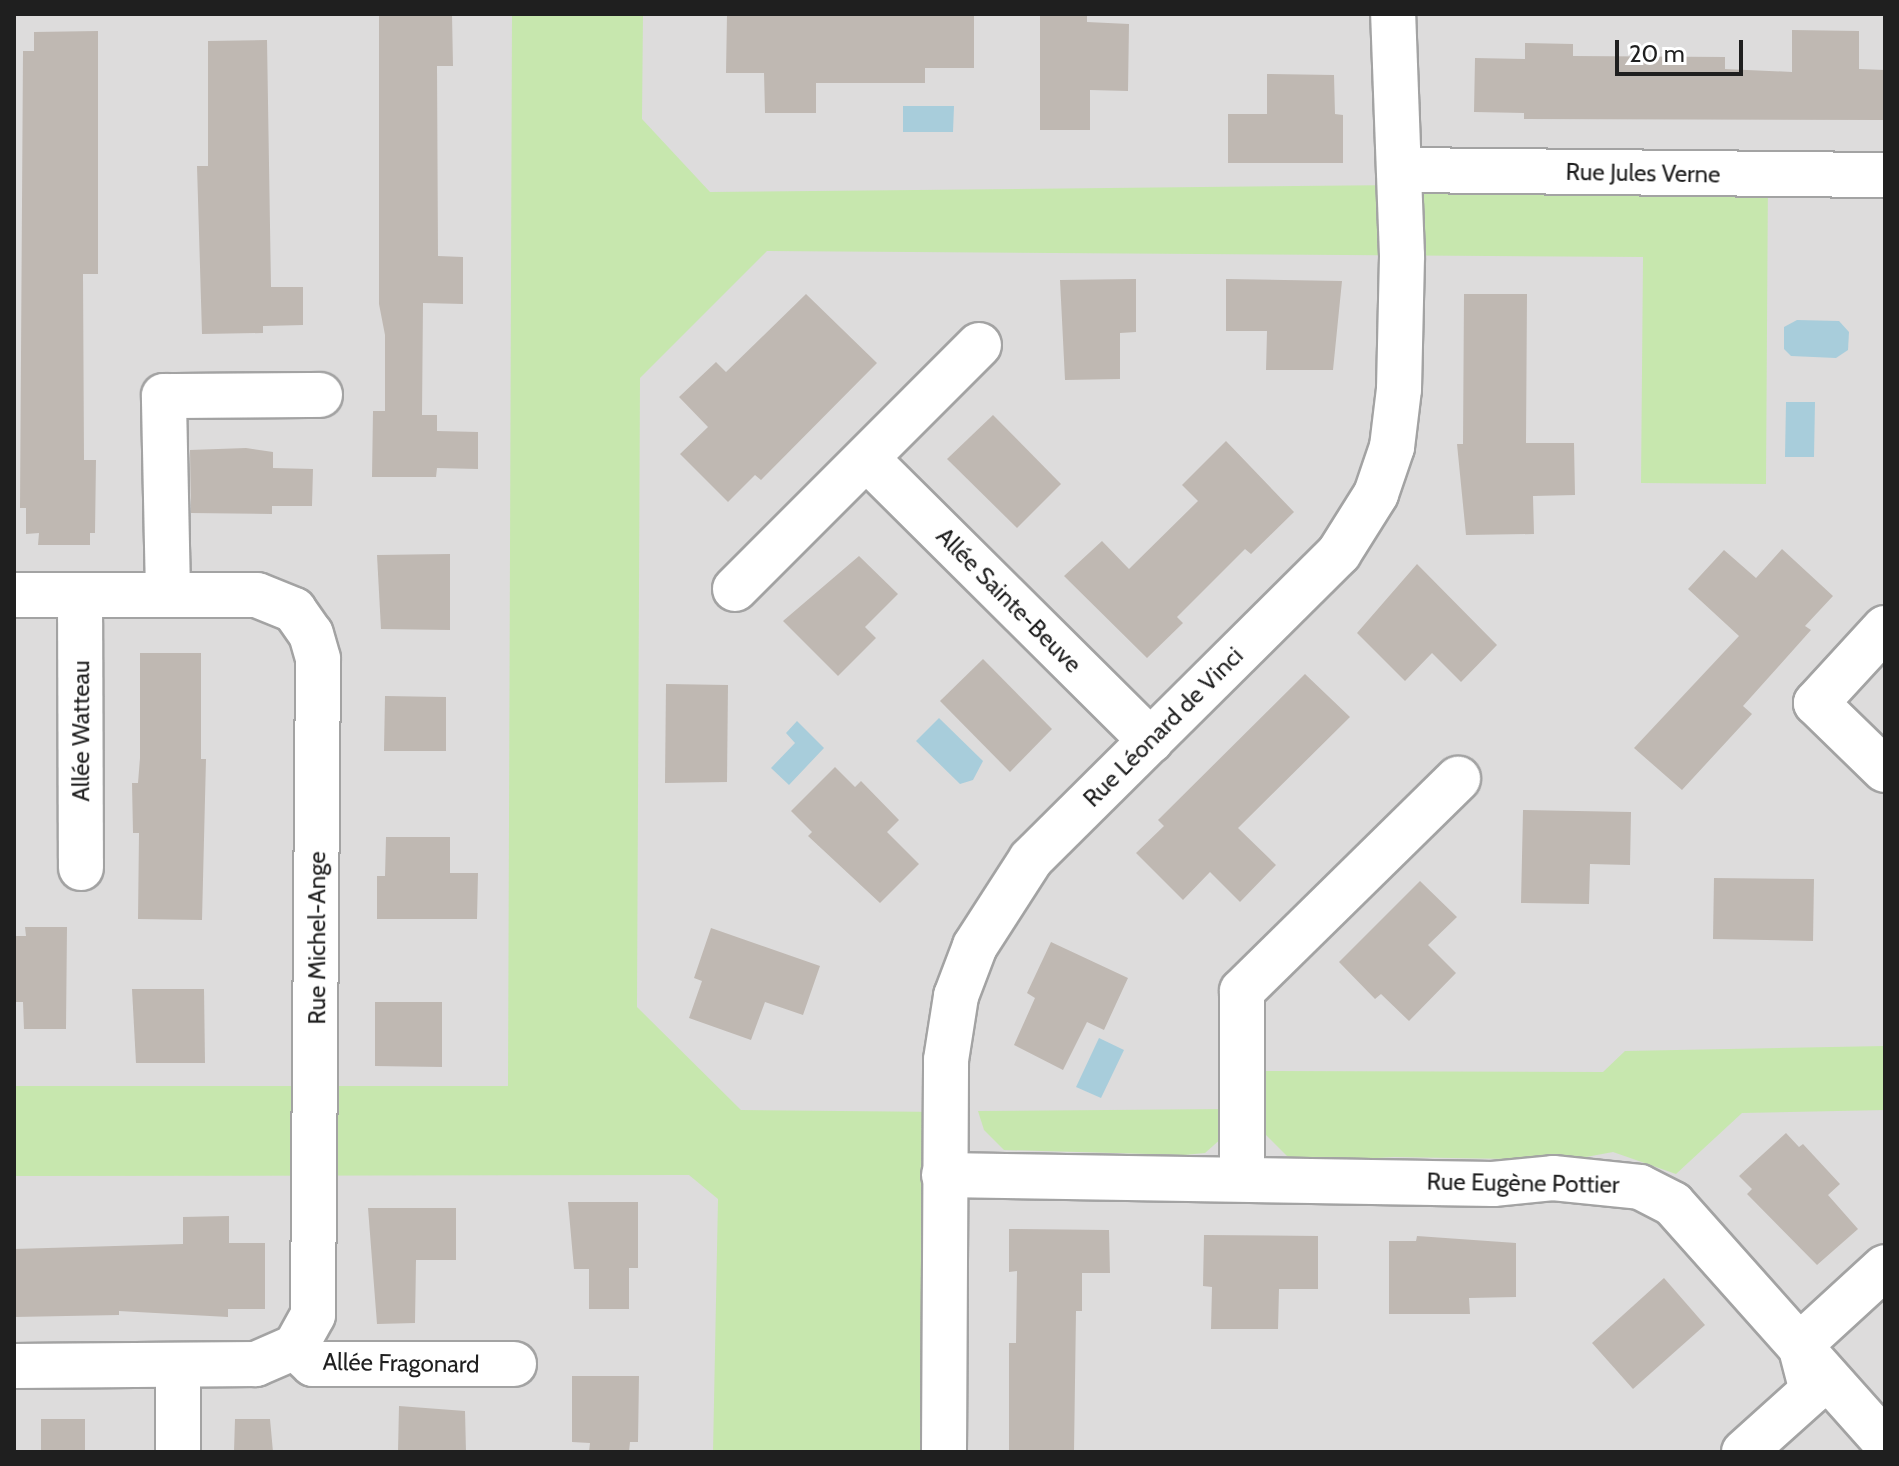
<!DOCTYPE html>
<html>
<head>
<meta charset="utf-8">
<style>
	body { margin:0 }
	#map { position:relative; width:1899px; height:1466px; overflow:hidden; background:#efece5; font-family:Cabin,sans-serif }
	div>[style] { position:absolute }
	.residential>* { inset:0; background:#dddcdc }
	.grass>* { inset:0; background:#c7e7ae }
	.water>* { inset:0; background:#a8cddb }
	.building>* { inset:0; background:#bfb8b2 }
	.roads { filter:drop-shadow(2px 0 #a3a3a3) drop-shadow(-2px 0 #a3a3a3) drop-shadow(0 2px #a3a3a3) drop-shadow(0 -2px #a3a3a3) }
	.minor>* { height:44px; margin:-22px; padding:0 22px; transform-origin:22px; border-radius:22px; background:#fff }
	span { translate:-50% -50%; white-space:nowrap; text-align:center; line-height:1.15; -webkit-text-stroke:8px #fff; paint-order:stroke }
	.street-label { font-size:24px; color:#1f1f1f }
	.frame { position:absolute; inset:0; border:16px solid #1f1f1f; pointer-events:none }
	.scale { position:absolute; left:1615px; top:40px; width:128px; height:36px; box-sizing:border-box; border:4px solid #1f1f1f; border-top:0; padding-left:10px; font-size:24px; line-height:28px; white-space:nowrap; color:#1f1f1f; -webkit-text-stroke:6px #fff; paint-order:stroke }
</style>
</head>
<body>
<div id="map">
	<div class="residential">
		<i style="clip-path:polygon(14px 14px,1885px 14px,1885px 1452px,14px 1452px)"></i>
	</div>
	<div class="grass">
		<i style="clip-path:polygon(512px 14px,643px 14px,642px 119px,710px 192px,1401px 185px,1768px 175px,1766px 484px,1641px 483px,1643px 257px,767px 251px,640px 378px,637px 1007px,741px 1110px,944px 1112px,944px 1452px,713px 1452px,718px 1199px,689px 1175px,14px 1176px,14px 1086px,508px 1086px)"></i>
		<i style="clip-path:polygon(1885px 1046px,1885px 1110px,1742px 1113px,1676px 1174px,1613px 1152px,1570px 1160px,1394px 1157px,1310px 1162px,1287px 1156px,1264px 1133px,1260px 1071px,1603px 1072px,1625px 1051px)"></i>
		<i style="clip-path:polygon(1229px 1109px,1223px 1137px,1205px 1153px,1184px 1155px,1004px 1150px,984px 1130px,978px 1111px)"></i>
	</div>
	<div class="water">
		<i style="clip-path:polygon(903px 106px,954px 106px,953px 132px,903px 132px)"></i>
		<i style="clip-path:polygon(1797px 320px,1839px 321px,1849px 332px,1848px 350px,1836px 358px,1791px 356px,1784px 349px,1784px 327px)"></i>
		<i style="clip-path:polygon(1786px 402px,1815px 402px,1814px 457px,1785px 457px)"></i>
		<i style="clip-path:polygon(939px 718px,983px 761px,973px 780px,960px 784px,916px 741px)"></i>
		<i style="clip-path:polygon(797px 721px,824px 748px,789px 785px,771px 768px,795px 743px,786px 733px)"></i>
		<i style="clip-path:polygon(1099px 1038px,1124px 1050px,1101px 1098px,1076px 1087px)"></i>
	</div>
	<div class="building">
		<i style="clip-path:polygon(379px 14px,452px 14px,453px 66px,437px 66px,438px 256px,463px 257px,463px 304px,423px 303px,422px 415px,437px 415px,437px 431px,478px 432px,478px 469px,437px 468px,436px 477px,372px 477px,373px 411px,385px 411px,385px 335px,379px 304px)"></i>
		<i style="clip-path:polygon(727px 14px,974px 14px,974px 68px,925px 68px,925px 83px,816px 83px,816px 113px,765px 113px,764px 73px,726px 73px)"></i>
		<i style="clip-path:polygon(1040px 15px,1087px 15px,1087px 22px,1129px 24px,1128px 91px,1090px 90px,1090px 130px,1040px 130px)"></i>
		<i style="clip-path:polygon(1792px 30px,1859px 31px,1859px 69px,1885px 70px,1885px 120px,1524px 119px,1524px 113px,1474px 112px,1475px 58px,1525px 59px,1525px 43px,1573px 44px,1573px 56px,1725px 57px,1725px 69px,1792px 72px)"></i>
		<i style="clip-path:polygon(98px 31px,98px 274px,83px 274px,84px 460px,96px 460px,95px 533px,90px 533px,90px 545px,38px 545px,39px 533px,26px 534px,26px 508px,20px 508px,23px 51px,34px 51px,34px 32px)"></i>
		<i style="clip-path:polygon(267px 40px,271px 287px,303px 287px,303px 325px,263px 326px,263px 333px,202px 334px,197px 166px,208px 166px,208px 41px)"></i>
		<i style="clip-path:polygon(1267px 74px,1334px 75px,1335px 114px,1343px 115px,1343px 163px,1228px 163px,1228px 114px,1267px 114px)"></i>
		<i style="clip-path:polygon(1136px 279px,1136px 332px,1120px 333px,1120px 379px,1065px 380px,1060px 280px)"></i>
		<i style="clip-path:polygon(1226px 279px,1342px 281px,1333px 370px,1266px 370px,1267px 331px,1226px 331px)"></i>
		<i style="clip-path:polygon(806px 294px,877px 363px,761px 480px,755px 475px,728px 502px,680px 454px,708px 427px,679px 397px,716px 362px,726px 372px)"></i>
		<i style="clip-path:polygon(1464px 294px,1527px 294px,1526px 443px,1574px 443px,1575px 495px,1533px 496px,1534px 534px,1466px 535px,1457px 444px,1463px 444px)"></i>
		<i style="clip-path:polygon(993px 415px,1061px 484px,1017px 528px,947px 459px)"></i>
		<i style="clip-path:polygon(1226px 441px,1294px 512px,1251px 554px,1245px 549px,1177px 617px,1183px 623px,1147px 658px,1064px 576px,1102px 541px,1129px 569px,1198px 501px,1182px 485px)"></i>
		<i style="clip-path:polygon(246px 448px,273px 452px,273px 468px,313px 469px,312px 506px,272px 506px,272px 514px,191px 513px,190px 450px)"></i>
		<i style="clip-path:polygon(1782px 549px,1833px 596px,1805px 626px,1811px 630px,1743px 706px,1752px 714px,1682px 790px,1634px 748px,1739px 636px,1688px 589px,1724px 550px,1756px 578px)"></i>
		<i style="clip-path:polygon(450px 554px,450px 630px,381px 629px,377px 555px)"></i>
		<i style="clip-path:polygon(859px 556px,898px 594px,865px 627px,876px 638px,838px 676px,783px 621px)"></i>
		<i style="clip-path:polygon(1417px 564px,1497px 645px,1461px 682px,1432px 653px,1405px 681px,1357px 633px)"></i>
		<i style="clip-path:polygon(140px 653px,201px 653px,201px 759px,206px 759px,202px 920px,138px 919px,139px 833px,133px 833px,132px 783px,138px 783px,140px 758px)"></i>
		<i style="clip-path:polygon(983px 659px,1052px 729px,1010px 772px,940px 701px)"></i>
		<i style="clip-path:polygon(1305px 674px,1350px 717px,1238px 828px,1276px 865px,1240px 902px,1210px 872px,1183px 900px,1136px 853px,1164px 826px,1158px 820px)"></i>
		<i style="clip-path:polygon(666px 684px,728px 685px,727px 782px,665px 783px)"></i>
		<i style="clip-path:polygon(385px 696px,446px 697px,446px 751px,384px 751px)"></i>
		<i style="clip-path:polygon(835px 767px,855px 787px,861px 781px,899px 820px,887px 832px,919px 864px,880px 903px,808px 836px,812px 832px,791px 811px)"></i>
		<i style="clip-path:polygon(1523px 810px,1631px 812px,1630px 865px,1590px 864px,1589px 904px,1521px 903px)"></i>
		<i style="clip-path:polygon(386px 837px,450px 837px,450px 873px,478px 873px,477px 919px,377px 919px,377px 876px,385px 876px)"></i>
		<i style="clip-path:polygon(1714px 878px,1814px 879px,1813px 941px,1713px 939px)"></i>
		<i style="clip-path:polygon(1420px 881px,1457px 917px,1428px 945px,1456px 973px,1409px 1021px,1381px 994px,1375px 999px,1339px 962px)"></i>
		<i style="clip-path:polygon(25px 927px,67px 927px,66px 1029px,24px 1029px,23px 1002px,14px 1002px,14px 936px,26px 936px)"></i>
		<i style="clip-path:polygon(711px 928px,820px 966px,803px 1015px,765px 1002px,751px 1040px,689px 1018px,702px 981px,694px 978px)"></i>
		<i style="clip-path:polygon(1051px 942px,1128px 978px,1104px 1030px,1087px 1022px,1063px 1070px,1014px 1045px,1035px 998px,1027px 993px)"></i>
		<i style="clip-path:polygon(132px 989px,204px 989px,205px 1063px,136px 1063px)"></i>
		<i style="clip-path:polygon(375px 1002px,442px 1002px,442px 1067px,375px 1066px)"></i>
		<i style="clip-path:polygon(1786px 1133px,1799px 1147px,1803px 1144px,1840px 1184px,1828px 1195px,1858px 1229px,1817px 1265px,1747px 1194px,1752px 1189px,1739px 1176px)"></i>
		<i style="clip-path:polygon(568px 1202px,638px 1202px,638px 1268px,629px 1268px,629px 1309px,589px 1309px,589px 1269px,574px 1269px)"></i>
		<i style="clip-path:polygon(368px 1208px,456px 1208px,456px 1260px,416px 1260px,415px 1323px,377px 1324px)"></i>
		<i style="clip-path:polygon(229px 1216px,229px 1243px,265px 1243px,265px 1309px,228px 1309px,228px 1317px,119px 1311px,119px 1315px,14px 1317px,14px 1249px,183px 1244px,183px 1217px)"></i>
		<i style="clip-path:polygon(1009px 1229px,1109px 1230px,1110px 1273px,1082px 1273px,1082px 1311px,1076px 1311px,1074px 1452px,1009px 1452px,1009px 1343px,1016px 1343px,1017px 1271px,1009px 1272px)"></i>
		<i style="clip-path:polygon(1204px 1235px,1318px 1236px,1318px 1289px,1279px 1289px,1278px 1329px,1211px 1329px,1212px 1287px,1203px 1286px)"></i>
		<i style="clip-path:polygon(1417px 1236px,1516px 1243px,1516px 1297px,1469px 1298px,1470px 1314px,1389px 1314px,1389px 1241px,1416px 1241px)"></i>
		<i style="clip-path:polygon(1664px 1278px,1705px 1325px,1633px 1389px,1592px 1343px)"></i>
		<i style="clip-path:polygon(572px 1376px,639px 1376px,638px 1442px,630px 1442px,629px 1452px,589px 1452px,590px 1443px,572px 1442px)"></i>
		<i style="clip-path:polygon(399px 1406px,465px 1411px,466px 1452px,398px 1452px)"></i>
		<i style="clip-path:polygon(41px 1419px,85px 1419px,85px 1452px,41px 1452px)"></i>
		<i style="clip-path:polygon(235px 1419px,270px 1419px,273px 1452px,234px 1452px)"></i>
	</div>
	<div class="roads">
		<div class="minor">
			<i style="left:1402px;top:170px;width:483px;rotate:0.6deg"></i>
			<i style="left:867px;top:459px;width:400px;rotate:44.8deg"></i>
			<i style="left:735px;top:589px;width:345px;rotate:-45deg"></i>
			<i style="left:168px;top:593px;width:197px;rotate:-91.2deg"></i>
			<i style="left:164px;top:396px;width:156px;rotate:-0.4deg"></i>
			<i style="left:14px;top:595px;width:243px"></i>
			<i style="left:257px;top:595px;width:40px;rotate:22deg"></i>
			<i style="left:294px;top:610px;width:29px;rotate:55deg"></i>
			<i style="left:311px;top:634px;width:26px;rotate:74deg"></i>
			<i style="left:318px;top:659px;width:656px;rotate:90.44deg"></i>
			<i style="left:313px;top:1315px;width:37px;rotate:119deg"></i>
			<i style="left:295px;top:1347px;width:43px;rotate:156.4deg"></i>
			<i style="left:256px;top:1364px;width:242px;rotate:179.5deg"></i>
			<i style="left:80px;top:595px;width:273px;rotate:89.8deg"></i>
			<i style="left:1885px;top:628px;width:102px;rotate:132.6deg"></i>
			<i style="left:1816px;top:703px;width:96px;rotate:44.2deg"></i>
			<i style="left:944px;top:1175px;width:549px;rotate:0.94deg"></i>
			<i style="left:1493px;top:1184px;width:60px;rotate:-5.7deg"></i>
			<i style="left:1553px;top:1178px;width:87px;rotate:5.9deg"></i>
			<i style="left:1640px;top:1187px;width:37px;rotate:27deg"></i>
			<i style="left:1673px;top:1204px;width:319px;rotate:48.3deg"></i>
			<i style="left:1242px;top:1176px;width:185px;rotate:-90deg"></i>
			<i style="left:1242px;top:991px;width:303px;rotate:-44.5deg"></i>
			<i style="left:1800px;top:1345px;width:115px;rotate:-42.5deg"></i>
			<i style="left:295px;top:1347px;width:25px;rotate:43deg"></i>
			<i style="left:313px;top:1364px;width:201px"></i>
			<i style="left:178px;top:1452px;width:83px;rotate:-90deg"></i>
			<i style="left:944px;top:1452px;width:392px;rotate:-89.7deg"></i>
			<i style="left:946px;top:1060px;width:65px;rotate:-81.1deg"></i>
			<i style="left:956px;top:996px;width:53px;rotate:-69.2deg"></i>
			<i style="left:975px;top:946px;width:103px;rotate:-57.2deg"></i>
			<i style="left:1031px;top:859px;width:434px;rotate:-44.8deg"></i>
			<i style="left:1339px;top:553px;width:70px;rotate:-57.9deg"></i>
			<i style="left:1376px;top:494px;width:50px;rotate:-71.2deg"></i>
			<i style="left:1392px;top:447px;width:58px;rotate:-83.1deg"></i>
			<i style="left:1399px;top:389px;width:133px;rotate:-88.7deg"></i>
			<i style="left:1402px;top:256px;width:242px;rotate:-92.1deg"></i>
			<i style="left:1744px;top:1452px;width:91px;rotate:-41.9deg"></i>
			<i style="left:1812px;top:1391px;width:48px;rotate:-104.6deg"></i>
		</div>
	</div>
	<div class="street-label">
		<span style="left:1643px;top:173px;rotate:1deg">Rue Jules Verne</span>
		<span style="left:1009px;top:600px;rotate:45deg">Allée Sainte-Beuve</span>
		<span style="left:1163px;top:727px;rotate:-45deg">Rue Léonard de Vinci</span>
		<span style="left:81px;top:731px;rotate:-90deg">Allée Watteau</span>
		<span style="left:317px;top:938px;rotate:-90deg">Rue Michel-Ange</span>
		<span style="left:1523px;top:1183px;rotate:1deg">Rue Eugène Pottier</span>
		<span style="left:401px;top:1363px;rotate:1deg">Allée Fragonard</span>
	</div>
	<div class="frame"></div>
	<div class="scale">20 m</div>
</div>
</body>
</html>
